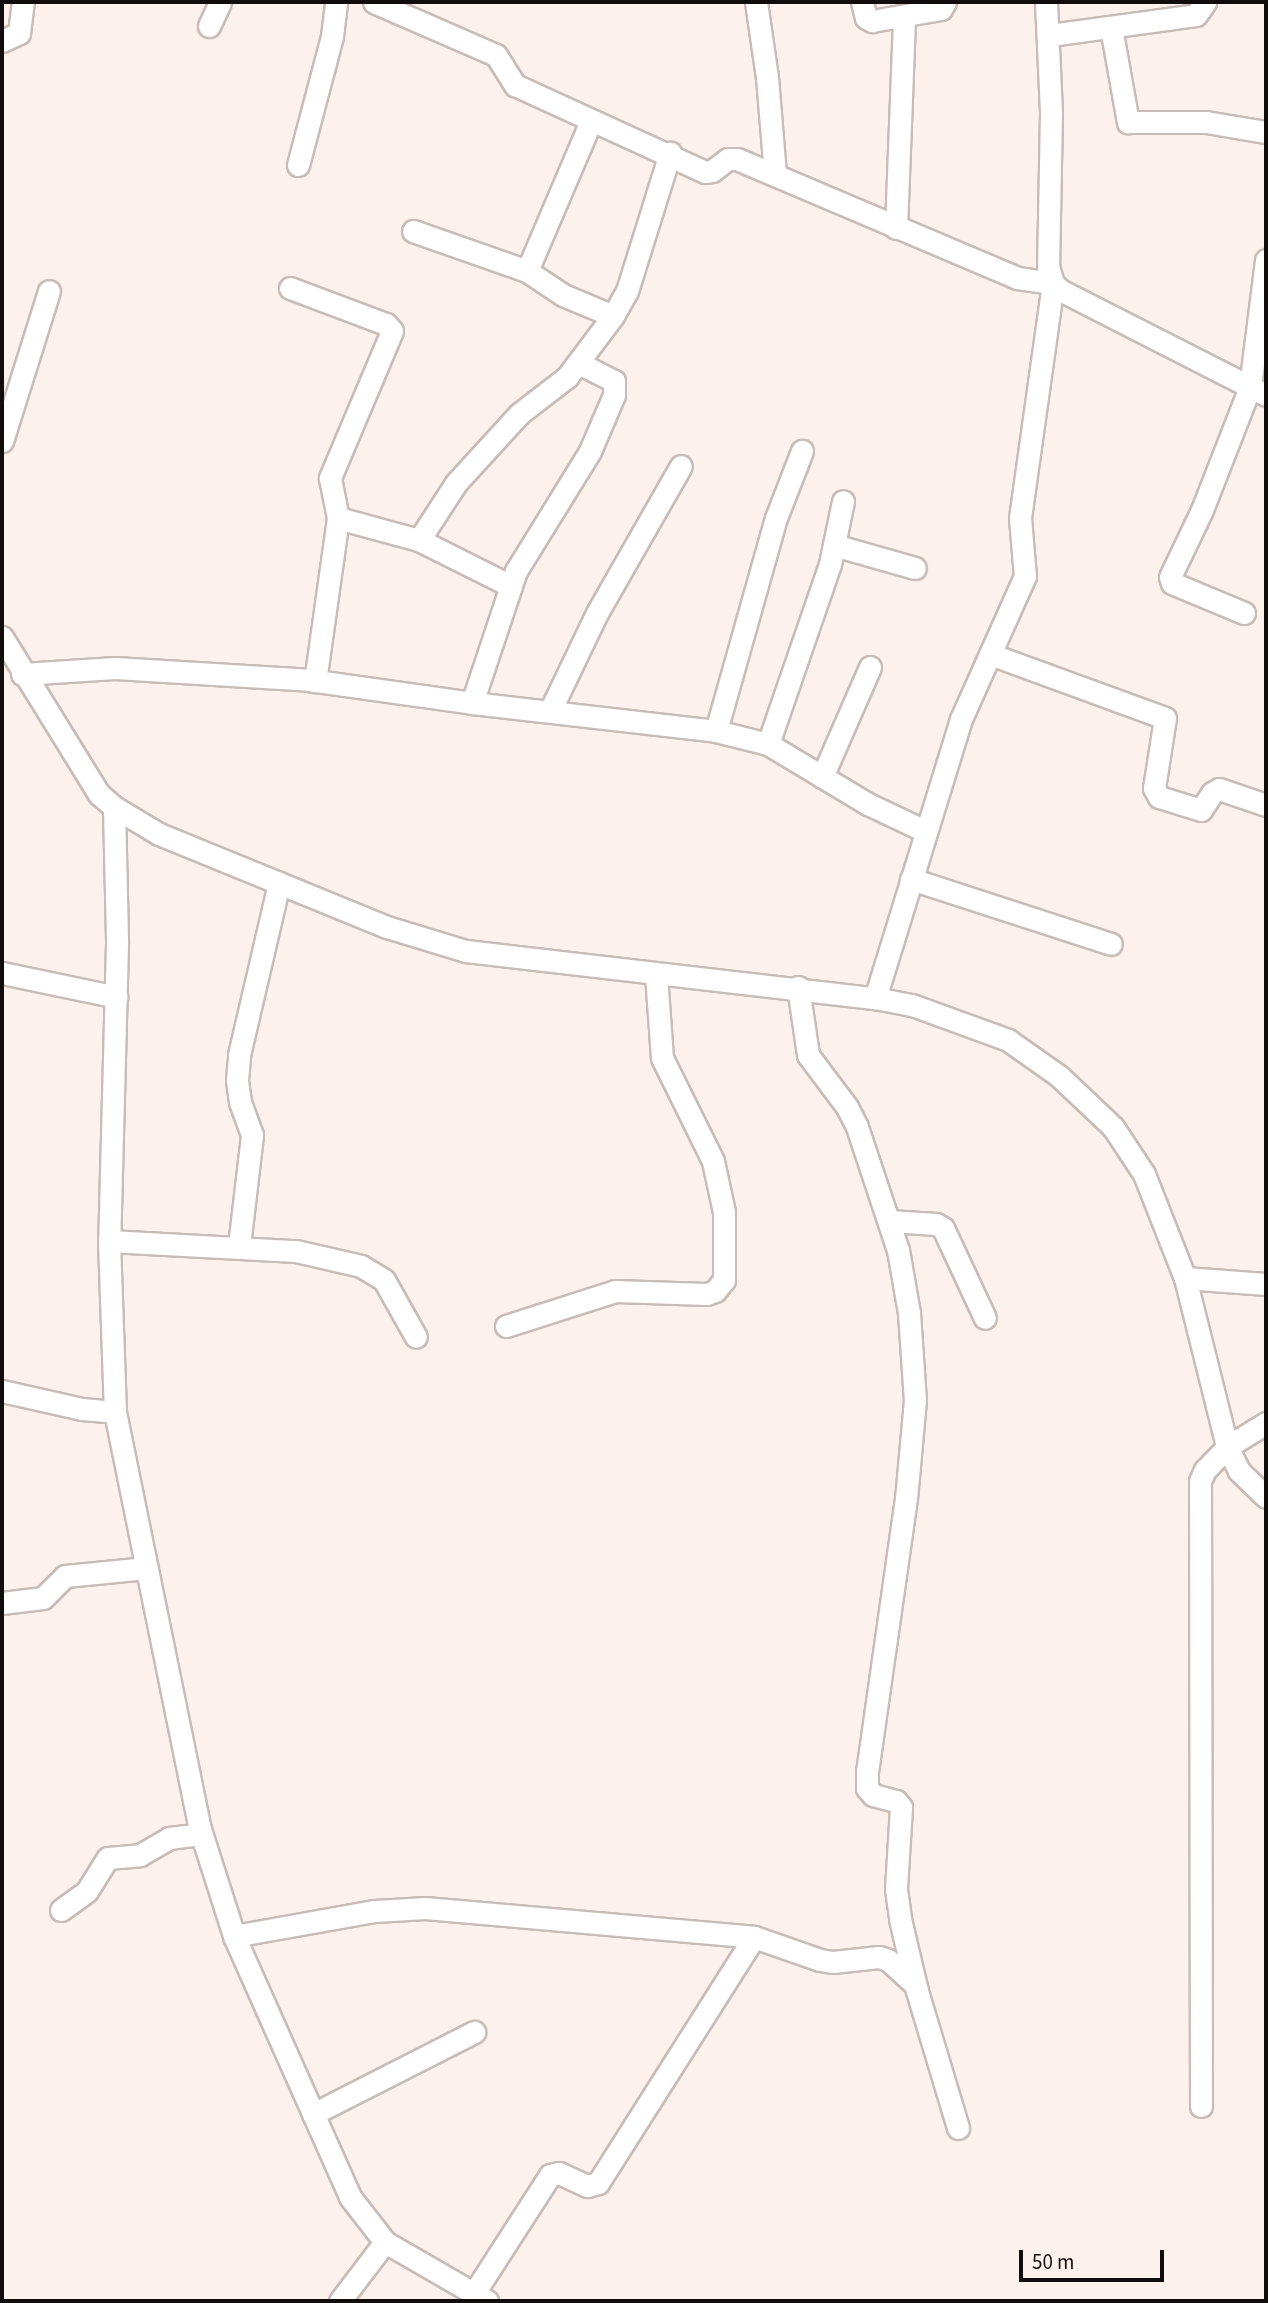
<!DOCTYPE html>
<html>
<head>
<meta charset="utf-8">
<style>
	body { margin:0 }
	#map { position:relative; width:1268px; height:2303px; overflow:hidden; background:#fdf1ed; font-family:"Source Sans 3",sans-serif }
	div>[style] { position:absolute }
	.roads { filter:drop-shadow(2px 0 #c7bcb7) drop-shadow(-2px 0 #c7bcb7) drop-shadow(0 2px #c7bcb7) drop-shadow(0 -2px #c7bcb7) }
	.minor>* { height:21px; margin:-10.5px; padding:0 10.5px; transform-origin:10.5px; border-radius:10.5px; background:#fff }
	span { translate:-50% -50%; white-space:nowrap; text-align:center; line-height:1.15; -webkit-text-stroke:6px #fdf1ed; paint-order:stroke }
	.frame { position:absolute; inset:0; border:4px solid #110d0c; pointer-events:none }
	.scale { position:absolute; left:1019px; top:2250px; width:145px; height:32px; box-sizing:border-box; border:4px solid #110d0c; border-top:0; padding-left:9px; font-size:21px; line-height:24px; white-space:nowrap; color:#110d0c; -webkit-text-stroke:5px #fdf1ed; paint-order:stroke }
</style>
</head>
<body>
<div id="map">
	<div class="roads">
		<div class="minor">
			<i style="left:374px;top:2px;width:133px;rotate:23.5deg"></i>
			<i style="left:496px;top:55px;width:36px;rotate:58deg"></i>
			<i style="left:515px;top:85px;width:209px;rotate:24.6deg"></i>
			<i style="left:705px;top:172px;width:7px;rotate:-8deg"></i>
			<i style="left:712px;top:171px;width:20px;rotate:-37deg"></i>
			<i style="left:728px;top:159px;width:9px"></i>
			<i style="left:737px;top:159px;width:304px;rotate:23deg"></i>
			<i style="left:1017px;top:278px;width:36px;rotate:8deg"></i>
			<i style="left:1053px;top:283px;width:237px;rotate:98deg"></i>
			<i style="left:1020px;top:518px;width:58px;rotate:85.1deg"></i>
			<i style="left:1025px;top:576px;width:157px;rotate:114.1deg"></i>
			<i style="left:961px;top:719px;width:292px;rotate:107.1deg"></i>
			<i style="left:756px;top:2px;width:76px;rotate:81.7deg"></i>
			<i style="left:767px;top:77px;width:98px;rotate:85.3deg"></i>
			<i style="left:862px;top:2px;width:16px;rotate:76deg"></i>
			<i style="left:866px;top:18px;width:7px;rotate:27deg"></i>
			<i style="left:872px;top:21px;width:70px;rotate:-9.9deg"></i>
			<i style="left:941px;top:9px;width:8px;rotate:-60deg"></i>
			<i style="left:1046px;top:2px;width:111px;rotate:87.4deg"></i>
			<i style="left:1051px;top:113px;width:153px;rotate:91.1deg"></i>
			<i style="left:1048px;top:266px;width:18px;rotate:74deg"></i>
			<i style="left:1053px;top:283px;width:10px;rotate:45deg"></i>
			<i style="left:1060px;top:290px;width:231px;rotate:27deg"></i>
			<i style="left:209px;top:26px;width:26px;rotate:-65deg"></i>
			<i style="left:1111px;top:27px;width:97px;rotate:79.9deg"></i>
			<i style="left:1128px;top:122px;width:78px"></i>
			<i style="left:1206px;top:122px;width:61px;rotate:9.5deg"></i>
			<i style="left:1050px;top:35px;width:147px;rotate:-7.8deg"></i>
			<i style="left:1196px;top:15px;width:16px;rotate:-55deg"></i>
			<i style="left:2px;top:41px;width:19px;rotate:-25deg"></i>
			<i style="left:19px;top:33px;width:31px;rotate:-83deg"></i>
			<i style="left:298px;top:165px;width:133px;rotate:-75.2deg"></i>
			<i style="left:332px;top:36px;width:34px;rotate:-83deg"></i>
			<i style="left:896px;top:228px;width:211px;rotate:-87.8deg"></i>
			<i style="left:413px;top:231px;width:121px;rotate:19.3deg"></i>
			<i style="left:527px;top:271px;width:43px;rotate:33.7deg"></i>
			<i style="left:563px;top:295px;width:54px;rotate:22.8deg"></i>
			<i style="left:527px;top:271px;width:163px;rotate:-66.9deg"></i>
			<i style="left:290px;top:288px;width:103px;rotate:20.6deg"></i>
			<i style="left:386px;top:324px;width:9px;rotate:49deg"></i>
			<i style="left:392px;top:331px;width:160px;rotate:112.9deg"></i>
			<i style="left:330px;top:478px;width:41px;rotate:78.7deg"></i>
			<i style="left:338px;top:518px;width:165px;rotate:98deg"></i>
			<i style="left:2px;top:441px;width:157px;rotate:-72.6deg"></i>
			<i style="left:338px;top:518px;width:84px;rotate:15.2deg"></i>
			<i style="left:419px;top:540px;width:103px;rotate:26.6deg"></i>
			<i style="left:419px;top:540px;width:68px;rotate:-57deg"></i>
			<i style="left:456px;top:483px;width:93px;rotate:-47.6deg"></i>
			<i style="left:519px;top:414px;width:61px;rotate:-37.6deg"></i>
			<i style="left:567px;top:377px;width:76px;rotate:-53deg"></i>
			<i style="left:613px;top:316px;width:29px;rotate:-61deg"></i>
			<i style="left:627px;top:291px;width:145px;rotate:-72.7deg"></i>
			<i style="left:834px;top:545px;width:84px;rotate:15.9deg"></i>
			<i style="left:1244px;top:613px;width:78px;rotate:-157.4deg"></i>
			<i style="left:1172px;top:583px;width:6px;rotate:-108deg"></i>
			<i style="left:1170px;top:577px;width:74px;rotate:-64.5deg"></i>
			<i style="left:1202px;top:510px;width:132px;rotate:-68.7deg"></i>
			<i style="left:1250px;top:387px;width:128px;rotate:-82.8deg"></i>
			<i style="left:2px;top:637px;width:185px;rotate:58.3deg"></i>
			<i style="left:99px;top:794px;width:20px;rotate:41deg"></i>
			<i style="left:114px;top:807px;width:52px;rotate:31deg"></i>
			<i style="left:159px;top:834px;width:246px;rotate:22.2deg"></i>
			<i style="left:387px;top:927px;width:83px;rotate:16.9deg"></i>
			<i style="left:466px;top:951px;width:412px;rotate:6.6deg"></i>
			<i style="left:875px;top:998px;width:38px;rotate:11deg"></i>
			<i style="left:912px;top:1005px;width:102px;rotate:20deg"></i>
			<i style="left:1008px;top:1040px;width:62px;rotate:35.2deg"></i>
			<i style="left:1059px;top:1076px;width:74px;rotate:43.4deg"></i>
			<i style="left:1113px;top:1127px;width:56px;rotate:56.6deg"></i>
			<i style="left:1144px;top:1174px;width:112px;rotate:68.5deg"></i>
			<i style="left:1185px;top:1278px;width:174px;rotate:76deg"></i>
			<i style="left:1227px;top:1447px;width:27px;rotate:63deg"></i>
			<i style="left:1239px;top:1471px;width:37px;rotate:44deg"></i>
			<i style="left:990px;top:654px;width:186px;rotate:20.1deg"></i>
			<i style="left:1165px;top:718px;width:71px;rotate:98.9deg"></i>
			<i style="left:1154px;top:788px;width:10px;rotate:61deg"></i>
			<i style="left:1159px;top:797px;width:44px;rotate:17.2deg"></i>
			<i style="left:1201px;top:810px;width:20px;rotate:-57deg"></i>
			<i style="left:1212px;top:793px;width:8px;rotate:-30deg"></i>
			<i style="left:1219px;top:789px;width:50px;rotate:18.8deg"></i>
			<i style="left:22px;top:674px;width:93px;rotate:-3.7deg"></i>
			<i style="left:115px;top:668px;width:194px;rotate:3.5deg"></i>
			<i style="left:309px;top:680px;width:165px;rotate:8deg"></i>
			<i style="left:472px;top:703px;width:246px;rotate:6.5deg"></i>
			<i style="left:716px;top:731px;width:54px;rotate:14deg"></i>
			<i style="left:768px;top:744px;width:117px;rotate:31deg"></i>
			<i style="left:868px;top:804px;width:63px;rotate:25.3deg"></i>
			<i style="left:472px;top:703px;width:139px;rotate:-71.6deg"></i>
			<i style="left:516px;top:571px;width:141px;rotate:-58.3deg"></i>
			<i style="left:590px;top:451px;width:61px;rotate:-66.8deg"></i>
			<i style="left:614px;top:395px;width:14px;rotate:-90deg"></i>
			<i style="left:614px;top:381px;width:39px;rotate:-153deg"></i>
			<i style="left:550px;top:711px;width:109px;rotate:-64.4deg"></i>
			<i style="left:597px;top:613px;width:169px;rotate:-60.3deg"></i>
			<i style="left:716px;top:731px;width:221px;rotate:-74.3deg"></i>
			<i style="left:776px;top:518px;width:72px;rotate:-68.8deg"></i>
			<i style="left:768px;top:744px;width:190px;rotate:-71deg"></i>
			<i style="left:830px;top:564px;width:64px;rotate:-78.3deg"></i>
			<i style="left:822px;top:777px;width:120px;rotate:-66.4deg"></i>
			<i style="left:114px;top:807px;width:137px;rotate:88.7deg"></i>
			<i style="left:117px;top:944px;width:297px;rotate:91.5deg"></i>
			<i style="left:109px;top:1241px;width:171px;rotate:88deg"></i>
			<i style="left:115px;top:1412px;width:422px;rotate:78.5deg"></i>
			<i style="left:199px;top:1826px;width:115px;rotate:72.3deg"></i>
			<i style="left:234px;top:1936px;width:286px;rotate:66deg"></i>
			<i style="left:350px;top:2197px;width:57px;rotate:52.1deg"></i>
			<i style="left:385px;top:2242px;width:118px;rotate:30deg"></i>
			<i style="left:911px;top:879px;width:210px;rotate:18deg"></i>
			<i style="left:2px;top:973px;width:117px;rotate:11.8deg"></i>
			<i style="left:798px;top:987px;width:69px;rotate:81.6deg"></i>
			<i style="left:808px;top:1055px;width:65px;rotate:53.1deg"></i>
			<i style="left:847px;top:1107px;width:22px;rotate:63deg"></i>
			<i style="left:857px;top:1127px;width:130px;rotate:71.6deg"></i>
			<i style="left:898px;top:1250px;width:64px;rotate:80.1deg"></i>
			<i style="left:909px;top:1313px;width:87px;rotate:86.1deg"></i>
			<i style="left:915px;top:1400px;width:98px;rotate:95.2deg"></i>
			<i style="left:906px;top:1498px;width:276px;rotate:98.1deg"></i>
			<i style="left:867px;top:1771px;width:17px;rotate:90deg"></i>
			<i style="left:867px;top:1788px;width:9px;rotate:49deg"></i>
			<i style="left:873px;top:1795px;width:24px;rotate:15deg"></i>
			<i style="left:896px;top:1801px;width:8px;rotate:50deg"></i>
			<i style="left:901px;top:1807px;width:82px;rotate:93.5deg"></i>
			<i style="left:896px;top:1889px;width:30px;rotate:82deg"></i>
			<i style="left:900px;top:1919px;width:74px;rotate:76.7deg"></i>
			<i style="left:917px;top:1991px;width:143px;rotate:73.3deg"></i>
			<i style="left:890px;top:1221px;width:46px;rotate:3.7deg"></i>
			<i style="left:936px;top:1224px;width:8px;rotate:30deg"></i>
			<i style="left:943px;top:1228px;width:99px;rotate:65deg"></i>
			<i style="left:109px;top:1241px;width:187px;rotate:3.1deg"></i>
			<i style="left:296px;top:1251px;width:67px;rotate:13deg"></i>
			<i style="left:361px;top:1266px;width:27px;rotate:31deg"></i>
			<i style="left:384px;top:1280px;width:65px;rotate:60.7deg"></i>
			<i style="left:239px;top:1246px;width:112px;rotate:-83.3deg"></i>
			<i style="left:252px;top:1135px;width:35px;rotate:-110deg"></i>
			<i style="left:240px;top:1102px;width:22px;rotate:-98deg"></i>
			<i style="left:237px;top:1080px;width:25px;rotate:-85deg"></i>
			<i style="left:239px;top:1055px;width:177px;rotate:-76.9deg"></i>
			<i style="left:1185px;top:1278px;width:81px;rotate:4.2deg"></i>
			<i style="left:506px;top:1326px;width:114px;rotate:-17.8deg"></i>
			<i style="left:615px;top:1291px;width:92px;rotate:1.9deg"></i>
			<i style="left:707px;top:1294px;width:9px;rotate:-21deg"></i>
			<i style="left:715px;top:1291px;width:14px;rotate:-51deg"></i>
			<i style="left:724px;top:1280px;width:68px;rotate:-90deg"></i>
			<i style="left:724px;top:1212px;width:52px;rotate:-102.2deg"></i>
			<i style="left:713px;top:1161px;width:115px;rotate:-116.3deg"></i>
			<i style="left:662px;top:1058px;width:84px;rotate:-94.1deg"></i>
			<i style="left:2px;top:1391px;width:82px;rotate:12.7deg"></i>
			<i style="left:82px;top:1409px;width:33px;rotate:5deg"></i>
			<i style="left:2px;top:1603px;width:41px;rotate:-7deg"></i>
			<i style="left:43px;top:1598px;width:31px;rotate:-45deg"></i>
			<i style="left:65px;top:1576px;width:82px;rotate:-5.6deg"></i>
			<i style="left:61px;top:1910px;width:32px;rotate:-36deg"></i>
			<i style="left:87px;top:1891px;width:39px;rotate:-58deg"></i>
			<i style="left:108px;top:1858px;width:32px;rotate:-5deg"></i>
			<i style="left:140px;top:1855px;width:34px;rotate:-30deg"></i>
			<i style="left:169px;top:1838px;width:32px;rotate:-7deg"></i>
			<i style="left:234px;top:1936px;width:143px;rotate:-10.1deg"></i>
			<i style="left:375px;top:1911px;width:50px;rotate:-3.4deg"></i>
			<i style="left:425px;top:1908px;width:330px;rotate:5deg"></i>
			<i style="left:754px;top:1937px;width:70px;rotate:19.2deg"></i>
			<i style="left:820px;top:1960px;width:13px;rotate:9deg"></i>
			<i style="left:833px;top:1962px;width:46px;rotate:-6.2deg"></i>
			<i style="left:879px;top:1957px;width:9px;rotate:18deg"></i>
			<i style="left:888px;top:1960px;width:36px;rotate:42deg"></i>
			<i style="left:1201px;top:2106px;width:625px;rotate:-90.09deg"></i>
			<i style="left:1200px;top:1481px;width:12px;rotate:-66deg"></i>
			<i style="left:1205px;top:1470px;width:32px;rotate:-46deg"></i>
			<i style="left:1227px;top:1447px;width:46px;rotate:-31.6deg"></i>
			<i style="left:313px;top:2114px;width:181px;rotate:-27deg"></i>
			<i style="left:474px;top:2293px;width:140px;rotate:-57.2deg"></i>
			<i style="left:550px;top:2175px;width:9px;rotate:-13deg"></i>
			<i style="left:559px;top:2173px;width:31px;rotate:25deg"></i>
			<i style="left:587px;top:2186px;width:11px;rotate:-15deg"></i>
			<i style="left:598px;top:2183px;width:291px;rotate:-57.6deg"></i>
			<i style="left:340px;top:2301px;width:74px;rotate:-52.7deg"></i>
		</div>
	</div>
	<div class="frame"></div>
	<div class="scale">50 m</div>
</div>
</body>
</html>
